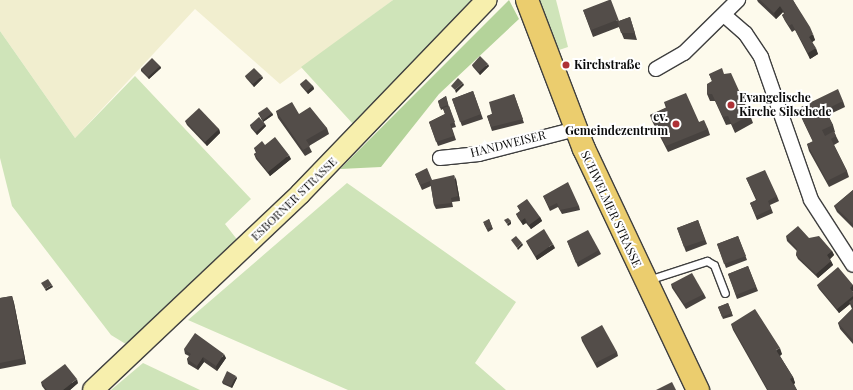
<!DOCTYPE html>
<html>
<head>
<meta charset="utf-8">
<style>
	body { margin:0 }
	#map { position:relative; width:853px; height:390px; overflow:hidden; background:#fdfaec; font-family:"Playfair Display",serif }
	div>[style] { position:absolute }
	.farmland>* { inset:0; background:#f1eecf }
	.green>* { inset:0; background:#cfe4b9 }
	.forest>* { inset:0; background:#b4d39a }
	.roads { filter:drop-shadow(1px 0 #3f3f3f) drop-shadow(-1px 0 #3f3f3f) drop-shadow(0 1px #3f3f3f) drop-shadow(0 -1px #3f3f3f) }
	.lane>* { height:7px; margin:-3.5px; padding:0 3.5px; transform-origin:3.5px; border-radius:3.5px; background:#fff }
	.street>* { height:14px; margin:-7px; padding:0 7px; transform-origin:7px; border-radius:7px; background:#fff }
	.secondary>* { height:20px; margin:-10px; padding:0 10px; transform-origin:10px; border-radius:10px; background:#f7efad }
	.primary>* { height:22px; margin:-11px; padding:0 11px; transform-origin:11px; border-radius:11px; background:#ebcd6e }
	.wall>* { inset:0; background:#47423f }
	.shaded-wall>* { inset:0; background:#3a3633 }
	.building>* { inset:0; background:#534d49 }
	.dots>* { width:11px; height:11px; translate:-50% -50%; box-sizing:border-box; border:2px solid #fff; border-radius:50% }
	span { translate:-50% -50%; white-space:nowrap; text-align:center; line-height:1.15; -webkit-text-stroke:4px #fff; paint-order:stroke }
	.poi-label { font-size:12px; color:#0c0c0c; font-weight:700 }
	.left { translate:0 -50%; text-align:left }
	.right { translate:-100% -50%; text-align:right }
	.street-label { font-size:12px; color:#0c0c0c }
</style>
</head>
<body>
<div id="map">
	<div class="farmland">
		<i style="clip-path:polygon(0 0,393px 0,280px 84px,195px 9px,75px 138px,0 31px)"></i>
	</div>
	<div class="green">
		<i style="clip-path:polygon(393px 0,472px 0,371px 109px,369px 107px,353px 124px,301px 67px)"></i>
		<i style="clip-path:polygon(538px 0,556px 0,568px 47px,559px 50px)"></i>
		<i style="clip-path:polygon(0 31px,75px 138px,135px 76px,251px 199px,225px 224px,239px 242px,129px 346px,111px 335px,12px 206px,0 158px)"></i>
		<i style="clip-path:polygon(347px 183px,516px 302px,475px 363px,506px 390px,348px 390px,188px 320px)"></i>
		<i style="clip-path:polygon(143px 363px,200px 390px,111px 390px)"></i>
	</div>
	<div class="forest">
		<i style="clip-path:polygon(509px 0,519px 19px,439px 94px,381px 167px,340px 169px)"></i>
	</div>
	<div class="roads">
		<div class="lane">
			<i style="left:648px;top:280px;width:62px;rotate:-17.9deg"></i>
			<i style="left:707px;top:261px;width:8px;rotate:30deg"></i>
			<i style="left:714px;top:265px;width:30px;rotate:69deg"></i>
		</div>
		<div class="street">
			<i style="left:724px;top:15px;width:28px;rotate:41deg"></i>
			<i style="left:745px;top:33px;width:29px;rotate:56deg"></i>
			<i style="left:761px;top:57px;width:151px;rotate:70.7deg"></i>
			<i style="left:811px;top:200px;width:77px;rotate:57.1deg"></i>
			<i style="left:656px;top:69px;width:32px;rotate:-30deg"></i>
			<i style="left:684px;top:53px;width:76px;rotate:-44.5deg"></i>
			<i style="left:440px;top:158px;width:39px;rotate:-6deg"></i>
			<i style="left:479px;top:154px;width:100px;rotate:-14.5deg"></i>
		</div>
		<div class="secondary">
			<i style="left:93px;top:390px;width:285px;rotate:-43.4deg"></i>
			<i style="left:300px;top:194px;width:269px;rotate:-46.1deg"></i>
		</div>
		<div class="primary">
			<i style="left:527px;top:0;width:160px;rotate:69.1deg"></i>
			<i style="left:584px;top:149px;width:267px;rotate:64.7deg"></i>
		</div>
	</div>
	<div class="wall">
		<i style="clip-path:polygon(757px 0,793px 0,815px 40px,812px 42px,818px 54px,810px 59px,795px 30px,792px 32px,785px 21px,782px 15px,784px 14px,783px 12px,776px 19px,758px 2px)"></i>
		<i style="clip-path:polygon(583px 10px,619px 21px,630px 17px,637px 40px,624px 39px,619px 27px,593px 37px)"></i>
		<i style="clip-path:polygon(472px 65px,489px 66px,480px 75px,473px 67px)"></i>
		<i style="clip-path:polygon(160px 66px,161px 68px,149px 79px,141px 71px,141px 69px)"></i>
		<i style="clip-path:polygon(709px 74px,724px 74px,750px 115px,753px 123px,735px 133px,731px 124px,726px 125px,715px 101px,710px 101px,707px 94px,712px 81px)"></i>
		<i style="clip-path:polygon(245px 76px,263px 78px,254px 87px,246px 78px)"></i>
		<i style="clip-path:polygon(300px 84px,313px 86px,314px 89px,308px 94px,301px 86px)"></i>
		<i style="clip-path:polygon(473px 91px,483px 119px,462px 126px,452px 99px)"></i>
		<i style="clip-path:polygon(514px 94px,524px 123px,492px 131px,487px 116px,492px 114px)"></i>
		<i style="clip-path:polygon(446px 96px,449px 107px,449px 106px,456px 127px,452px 128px,456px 140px,438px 146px,429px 122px,445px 114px,443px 109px,441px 110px,438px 101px)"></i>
		<i style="clip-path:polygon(843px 101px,845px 107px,828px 115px,833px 125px,835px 132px,834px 132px,839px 142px,834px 145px,847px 171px,849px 177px,829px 187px,809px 151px,807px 144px,813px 142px,803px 121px,800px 114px,803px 113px,801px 107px)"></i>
		<i style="clip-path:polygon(664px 102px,699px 122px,708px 129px,710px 135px,668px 152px,652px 121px,650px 115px,666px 108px)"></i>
		<i style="clip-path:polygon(276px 111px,299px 114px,327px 128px,329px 134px,309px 146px,312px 152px,305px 156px,278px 118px)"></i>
		<i style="clip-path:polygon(258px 113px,272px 113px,273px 115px,263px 122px,266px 126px,257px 135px,251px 128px,250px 125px,263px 122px)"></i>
		<i style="clip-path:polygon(185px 121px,219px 129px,220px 133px,207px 146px,187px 125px)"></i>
		<i style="clip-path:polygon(265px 145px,291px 159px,270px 176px,256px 159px,254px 154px,256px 153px,254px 148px)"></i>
		<i style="clip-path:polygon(415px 174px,432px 180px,456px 179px,460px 201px,452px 202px,453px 207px,436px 209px,434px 205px,431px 186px,422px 190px)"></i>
		<i style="clip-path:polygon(746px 178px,777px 196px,779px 201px,770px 205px,773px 213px,757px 220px,750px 203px,756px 200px)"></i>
		<i style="clip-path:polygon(853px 190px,853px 228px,837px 212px,834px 206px)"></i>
		<i style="clip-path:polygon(543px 196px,579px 206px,580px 210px,562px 214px,558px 207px,550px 211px)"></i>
		<i style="clip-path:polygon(517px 206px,540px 217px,542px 221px,531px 229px,526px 223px,523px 225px,518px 218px,516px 214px,520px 211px)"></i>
		<i style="clip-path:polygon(489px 219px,493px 229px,488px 232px,484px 224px)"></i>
		<i style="clip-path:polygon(698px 220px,707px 244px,686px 252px,677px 228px)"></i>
		<i style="clip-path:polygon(738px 236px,747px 260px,726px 268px,717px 244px)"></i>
		<i style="clip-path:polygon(786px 236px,832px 251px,834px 255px,830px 259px,833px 265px,818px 278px,798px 259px,796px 255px,797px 251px,787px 241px)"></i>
		<i style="clip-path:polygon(526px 241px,555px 248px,537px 260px,528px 245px)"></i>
		<i style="clip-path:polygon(567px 241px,599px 250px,601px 254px,578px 267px)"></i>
		<i style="clip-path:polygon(748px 266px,758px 291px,737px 299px,728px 274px)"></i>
		<i style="clip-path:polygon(671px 284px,704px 294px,706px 298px,686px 309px,672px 288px)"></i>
		<i style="clip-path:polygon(817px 285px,853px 285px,853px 291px,852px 291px,853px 292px,853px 344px,840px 329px,838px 323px,852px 309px,850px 304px,839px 313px,819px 289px)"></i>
		<i style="clip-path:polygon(12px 296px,14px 303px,26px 364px,0 369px,0 298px)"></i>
		<i style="clip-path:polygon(728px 303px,733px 316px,723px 319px,718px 307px)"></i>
		<i style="clip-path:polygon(731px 324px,782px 354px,780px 356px,793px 377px,795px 383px,794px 384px,797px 390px,767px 390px,733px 330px)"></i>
		<i style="clip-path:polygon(581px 337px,617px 352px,618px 356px,597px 368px,582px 341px)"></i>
		<i style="clip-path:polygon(184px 349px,226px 358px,217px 371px,204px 362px,198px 370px,188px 364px,187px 359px,189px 356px,185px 354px)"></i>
		<i style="clip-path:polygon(237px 378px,232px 388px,223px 384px,222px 382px)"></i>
		<i style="clip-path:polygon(41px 382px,78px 383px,70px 390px,45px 390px,42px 386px)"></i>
	</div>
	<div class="shaded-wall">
		<i style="clip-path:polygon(780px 6px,783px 12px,776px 19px,774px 13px)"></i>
		<i style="clip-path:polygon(813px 34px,815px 40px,811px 43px,809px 37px)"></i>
		<i style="clip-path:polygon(816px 48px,818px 54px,810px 59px,808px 53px)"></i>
		<i style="clip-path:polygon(488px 64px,489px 66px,480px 75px,479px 72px)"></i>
		<i style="clip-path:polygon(160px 66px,161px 68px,149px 79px,148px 77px)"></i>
		<i style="clip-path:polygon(262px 76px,263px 78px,254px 87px,253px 84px)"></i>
		<i style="clip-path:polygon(463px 83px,464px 85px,456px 93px,455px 90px)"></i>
		<i style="clip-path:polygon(313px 86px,314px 89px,308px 94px,307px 91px)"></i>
		<i style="clip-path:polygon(272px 113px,273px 115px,263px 122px,263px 120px)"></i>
		<i style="clip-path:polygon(265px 124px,266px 126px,257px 135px,256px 132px)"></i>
		<i style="clip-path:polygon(219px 129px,220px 133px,207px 146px,205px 142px)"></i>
		<i style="clip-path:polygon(289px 155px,291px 159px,270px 176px,268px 172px)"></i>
		<i style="clip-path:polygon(454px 175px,456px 179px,460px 201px,458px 196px)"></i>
		<i style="clip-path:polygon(540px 217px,542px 221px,531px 229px,529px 225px)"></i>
		<i style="clip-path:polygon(525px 218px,526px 223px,523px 225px,521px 221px)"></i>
		<i style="clip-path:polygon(511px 221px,511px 224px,508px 226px,507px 224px)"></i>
		<i style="clip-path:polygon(522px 243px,523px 245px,518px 250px,517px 248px)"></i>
		<i style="clip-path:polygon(553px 244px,555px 248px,537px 260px,536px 256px)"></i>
		<i style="clip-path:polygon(832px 251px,834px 255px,829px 260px,827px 255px)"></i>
		<i style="clip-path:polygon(831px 261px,833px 265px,818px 278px,816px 274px)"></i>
		<i style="clip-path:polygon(52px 285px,53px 287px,46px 291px,45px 289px)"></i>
		<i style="clip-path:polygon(853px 285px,853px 291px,851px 292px,850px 288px)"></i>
		<i style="clip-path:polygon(12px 296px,14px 303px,26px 364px,24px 358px)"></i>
		<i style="clip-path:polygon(853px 296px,853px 301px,849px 302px,850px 304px,839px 313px,837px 309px)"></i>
		<i style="clip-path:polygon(780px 348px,782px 354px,778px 357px,776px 350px)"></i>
		<i style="clip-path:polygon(224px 354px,226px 358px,217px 371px,216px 366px)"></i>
		<i style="clip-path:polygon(203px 357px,204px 362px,198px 370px,197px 366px)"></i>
		<i style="clip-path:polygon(236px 376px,237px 378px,232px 388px,231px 386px)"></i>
		<i style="clip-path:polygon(793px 377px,795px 383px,792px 385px,790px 379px)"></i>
		<i style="clip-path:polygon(77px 379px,78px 383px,70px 390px,63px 390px)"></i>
	</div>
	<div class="building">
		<i style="clip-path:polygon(609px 0,611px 0,619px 21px,630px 17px,635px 33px,621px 33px,617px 20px,591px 30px,583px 10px)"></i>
		<i style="clip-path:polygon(760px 0,793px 0,810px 27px,813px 34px,809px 37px,816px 48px,808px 53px,792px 24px,789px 26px,782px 15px,785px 13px,780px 6px,774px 13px)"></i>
		<i style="clip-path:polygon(480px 56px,488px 64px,479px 72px,472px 65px)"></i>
		<i style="clip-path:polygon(152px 58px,160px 66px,148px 77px,141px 69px)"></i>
		<i style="clip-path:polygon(254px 68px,262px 76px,253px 84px,245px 76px)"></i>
		<i style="clip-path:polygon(722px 68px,724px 74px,731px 73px,750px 115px,732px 125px,728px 116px,723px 117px,712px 94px,707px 94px,707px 84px,712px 81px,709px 74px)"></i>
		<i style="clip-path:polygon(458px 78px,463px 83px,455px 90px,451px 86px)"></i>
		<i style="clip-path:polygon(306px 79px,313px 86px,307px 91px,300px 84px)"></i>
		<i style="clip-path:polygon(838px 89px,843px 101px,825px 110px,833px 125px,822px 130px,825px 136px,834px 131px,836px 136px,831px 139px,847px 171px,827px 181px,807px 144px,813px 141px,800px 114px,803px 113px,801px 107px)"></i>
		<i style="clip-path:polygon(473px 91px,481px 114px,460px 122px,452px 99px)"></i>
		<i style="clip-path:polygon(686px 93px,699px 122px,704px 120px,708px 129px,666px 146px,650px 115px,667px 107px,664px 102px)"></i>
		<i style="clip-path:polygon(514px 94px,523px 119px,491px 127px,487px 116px,492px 114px,489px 102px)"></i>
		<i style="clip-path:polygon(446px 96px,448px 105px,440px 108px,438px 101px)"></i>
		<i style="clip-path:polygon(292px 102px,299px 114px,310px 107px,327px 128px,306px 140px,310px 146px,303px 150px,276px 111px)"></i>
		<i style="clip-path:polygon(449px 106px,455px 122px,450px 124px,454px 136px,436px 142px,429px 122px,445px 114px,443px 108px)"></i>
		<i style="clip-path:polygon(267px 107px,272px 113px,263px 120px,258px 113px)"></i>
		<i style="clip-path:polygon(199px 108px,219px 129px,205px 142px,185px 121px)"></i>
		<i style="clip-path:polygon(259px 117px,265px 124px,256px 132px,250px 125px)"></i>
		<i style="clip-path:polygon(275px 137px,289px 155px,268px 172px,254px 154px,257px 152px,254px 148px,262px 141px,265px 145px)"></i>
		<i style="clip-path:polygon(427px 168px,432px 180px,454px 175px,458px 196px,451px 198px,452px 203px,434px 205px,430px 181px,420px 185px,415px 174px)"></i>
		<i style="clip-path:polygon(765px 170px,777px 196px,768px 201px,771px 209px,756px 216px,750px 203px,757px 200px,746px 178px)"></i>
		<i style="clip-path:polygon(568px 182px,579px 206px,560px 210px,557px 203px,549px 207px,543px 196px)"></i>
		<i style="clip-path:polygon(853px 190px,853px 224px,834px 206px)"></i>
		<i style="clip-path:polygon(527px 199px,540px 217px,529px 225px,525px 218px,521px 221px,516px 214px,521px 211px,517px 206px)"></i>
		<i style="clip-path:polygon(508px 218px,511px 221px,507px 224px,504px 220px)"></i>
		<i style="clip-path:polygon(489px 219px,492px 227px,487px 229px,483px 222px)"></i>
		<i style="clip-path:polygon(698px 220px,705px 240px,684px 247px,677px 228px)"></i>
		<i style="clip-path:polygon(798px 226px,809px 238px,819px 236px,832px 251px,827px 255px,831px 261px,816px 274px,796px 255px,797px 249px,786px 236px)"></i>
		<i style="clip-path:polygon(544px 229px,553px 244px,536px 256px,526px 241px)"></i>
		<i style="clip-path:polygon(588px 230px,599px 250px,576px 263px,567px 241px)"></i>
		<i style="clip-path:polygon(516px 236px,522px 243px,517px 248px,511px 240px)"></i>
		<i style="clip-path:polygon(738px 236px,746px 256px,724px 264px,717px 244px)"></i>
		<i style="clip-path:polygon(748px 266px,756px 287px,736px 295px,728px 274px)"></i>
		<i style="clip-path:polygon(838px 267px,853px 285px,850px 288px,853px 292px,853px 296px,837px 309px,817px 285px)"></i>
		<i style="clip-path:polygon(692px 273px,704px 294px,684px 304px,671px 284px)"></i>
		<i style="clip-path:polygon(48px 279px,52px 285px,45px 289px,41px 283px)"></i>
		<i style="clip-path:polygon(12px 296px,24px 358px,0 363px,0 298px)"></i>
		<i style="clip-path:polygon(853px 299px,853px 306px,849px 302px)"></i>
		<i style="clip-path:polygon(728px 303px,732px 313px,722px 317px,718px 307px)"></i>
		<i style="clip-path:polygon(853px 308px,853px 340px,838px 323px)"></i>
		<i style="clip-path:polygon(755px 309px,780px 348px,776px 350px,793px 377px,790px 379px,797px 390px,768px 390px,731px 324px)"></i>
		<i style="clip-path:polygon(602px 325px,617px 352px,595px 363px,581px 337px)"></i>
		<i style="clip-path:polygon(195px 333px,224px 354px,216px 366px,203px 357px,197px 366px,187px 359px,191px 354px,184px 349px)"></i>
		<i style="clip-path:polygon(65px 364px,77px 379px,63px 390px,47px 390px,41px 382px)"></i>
		<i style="clip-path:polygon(227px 371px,236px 376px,231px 386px,222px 382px)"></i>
		<i style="clip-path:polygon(672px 382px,676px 390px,656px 390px)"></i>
	</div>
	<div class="dots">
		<i style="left:566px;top:65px;background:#ae3237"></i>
		<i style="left:731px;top:105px;background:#ae3237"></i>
		<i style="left:676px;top:124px;background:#ae3237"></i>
	</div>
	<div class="poi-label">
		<span class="left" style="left:574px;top:65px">Kirchstraße</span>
		<span class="left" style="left:739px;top:105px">Evangelische<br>Kirche Silschede</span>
		<span class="right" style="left:668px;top:124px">ev.<br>Gemeindezentrum</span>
	</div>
	<div class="street-label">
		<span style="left:508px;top:144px;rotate:-14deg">HANDWEISER</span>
		<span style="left:294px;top:199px;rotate:-44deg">ESBORNER STRASSE</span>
		<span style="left:611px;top:209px;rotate:65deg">SCHWELMER STRASSE</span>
	</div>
</div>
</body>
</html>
